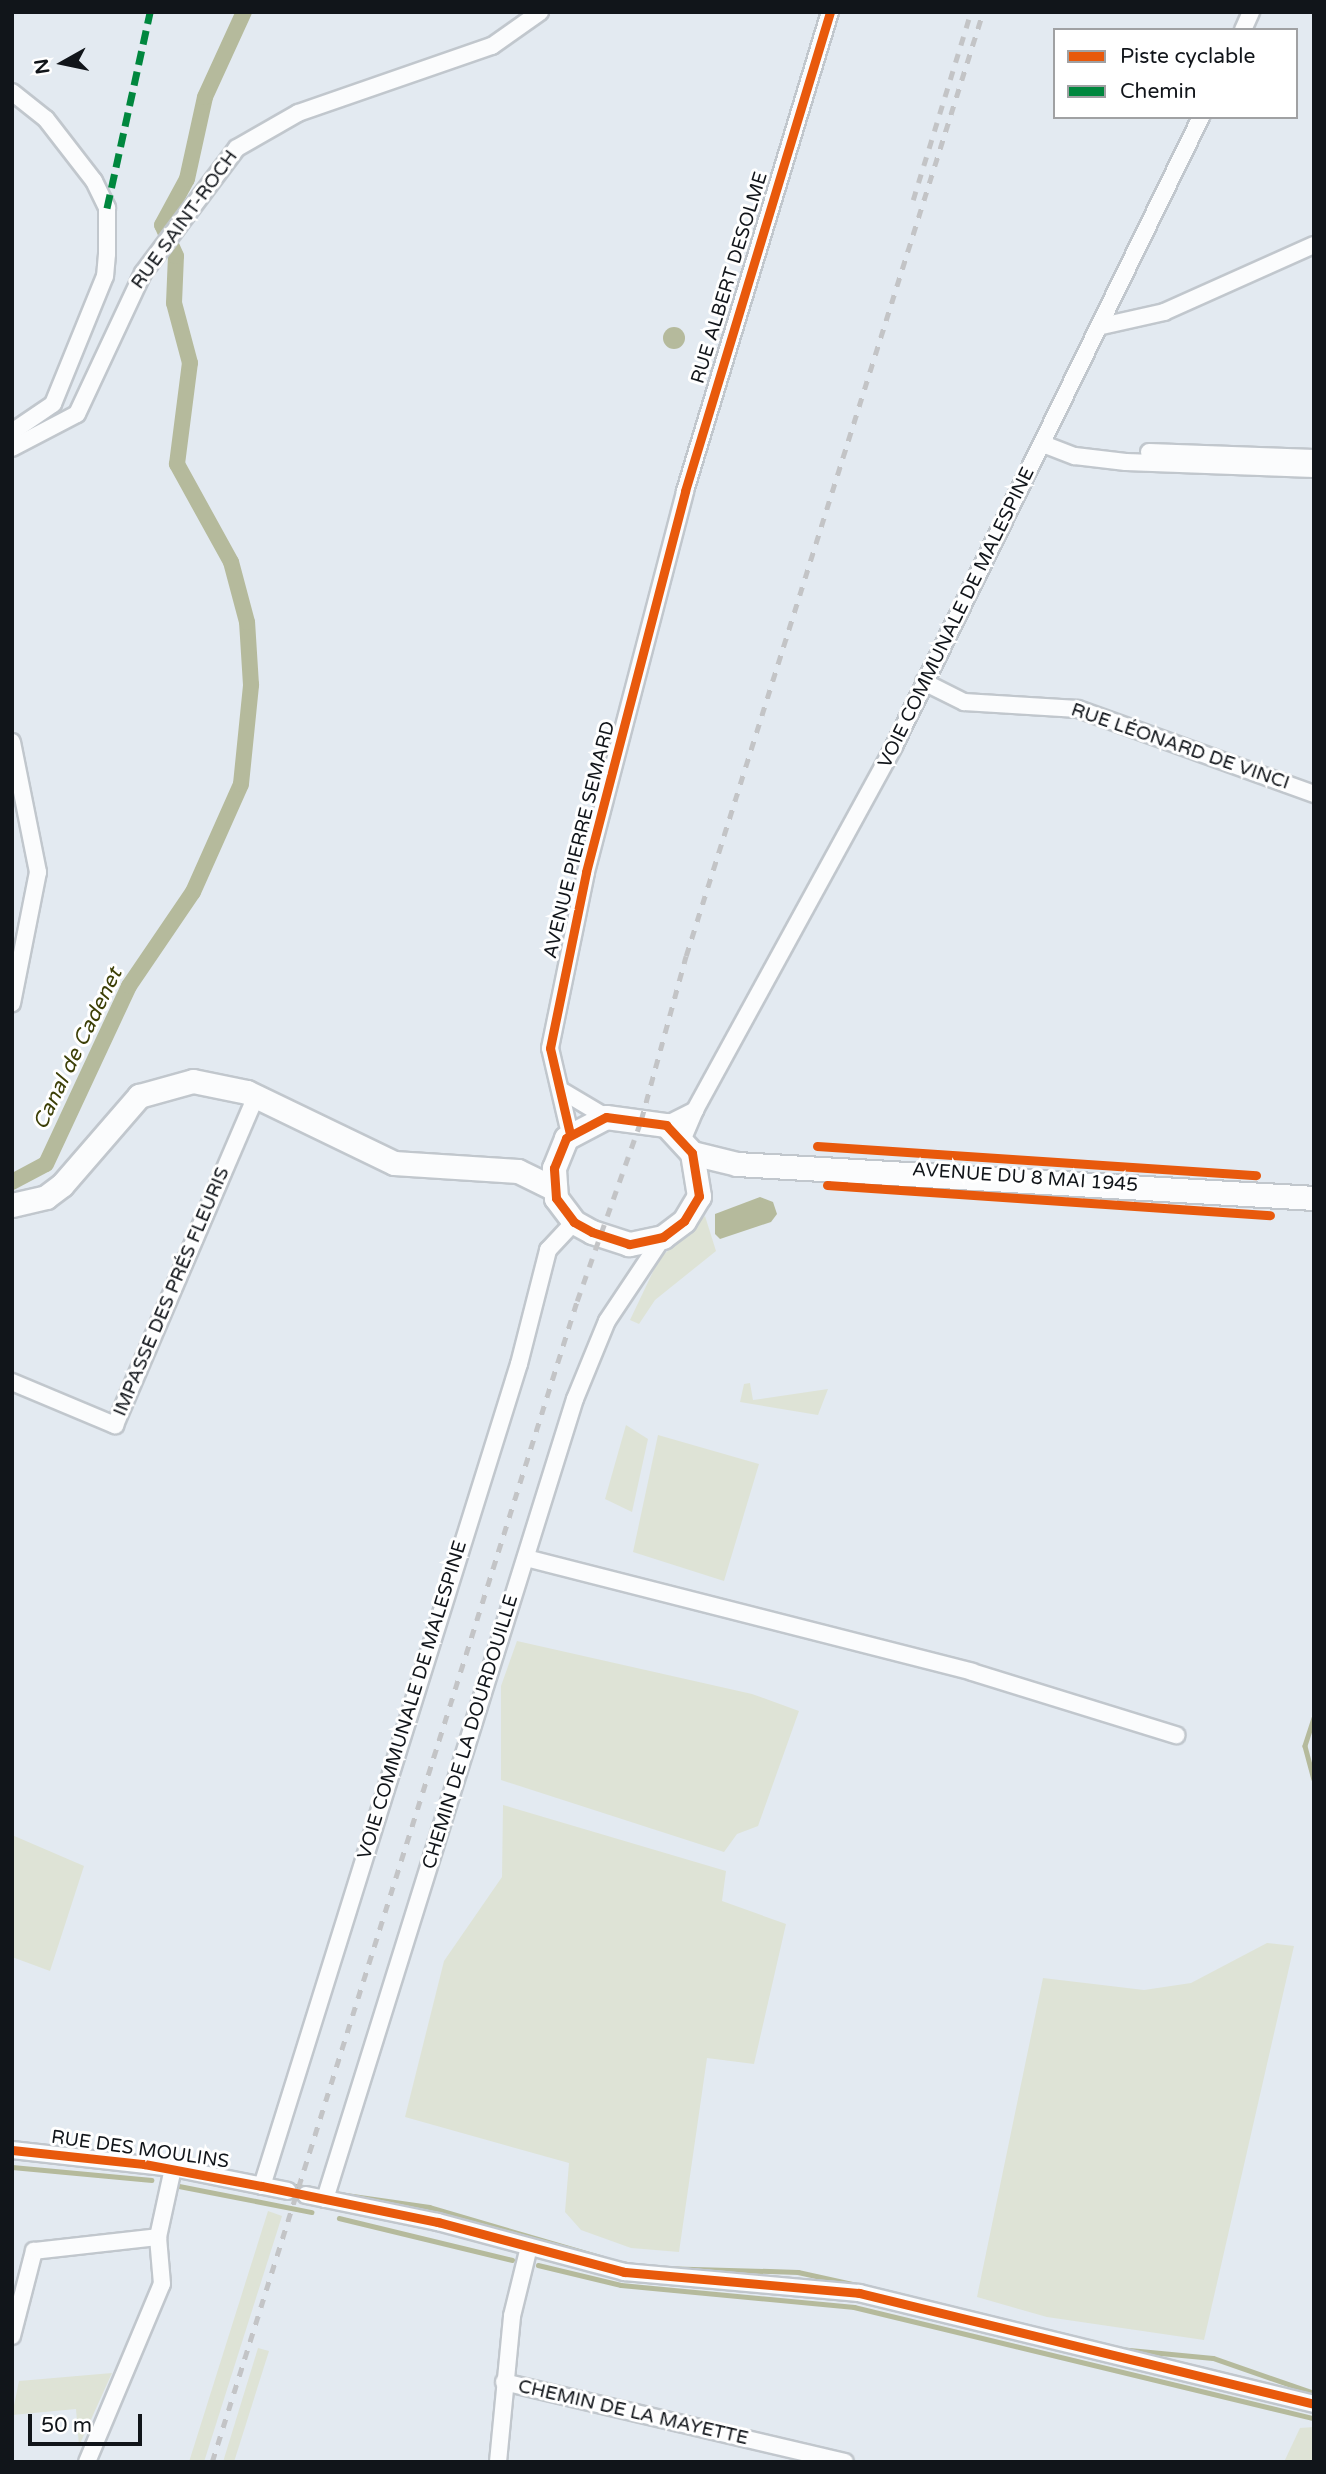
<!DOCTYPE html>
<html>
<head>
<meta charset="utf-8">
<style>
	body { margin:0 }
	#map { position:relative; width:1326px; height:2474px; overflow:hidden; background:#e3eaf1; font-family:"Varela Round",sans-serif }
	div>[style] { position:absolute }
	.green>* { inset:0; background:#dee3d6 }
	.water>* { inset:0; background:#b5ba9c }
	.round { border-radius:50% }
	.stream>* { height:4.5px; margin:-2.25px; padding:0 2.25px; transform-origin:2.25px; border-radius:2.25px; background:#b5ba9c }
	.canal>* { height:16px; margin:-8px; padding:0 8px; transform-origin:8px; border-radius:8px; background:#b5ba9c }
	.roads { filter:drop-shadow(2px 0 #c1c7cd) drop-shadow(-2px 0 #c1c7cd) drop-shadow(0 2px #c1c7cd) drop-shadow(0 -2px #c1c7cd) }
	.street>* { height:16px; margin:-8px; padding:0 8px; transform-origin:8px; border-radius:8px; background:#fbfcfd }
	.secondary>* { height:23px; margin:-11.5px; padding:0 11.5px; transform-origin:11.5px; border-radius:11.5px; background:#fbfcfd }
	.rail>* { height:4.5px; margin-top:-2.25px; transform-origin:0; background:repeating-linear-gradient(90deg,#c3c4c6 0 9px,transparent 0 18px) }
	.quiet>* { height:7px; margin-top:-3.5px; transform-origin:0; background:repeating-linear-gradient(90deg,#00873e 0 14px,transparent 0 21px) }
	.cycleway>* { height:9px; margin:-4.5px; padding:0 4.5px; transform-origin:4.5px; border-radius:4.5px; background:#e8590c }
	span { translate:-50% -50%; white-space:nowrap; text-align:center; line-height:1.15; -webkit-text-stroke:6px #fff; paint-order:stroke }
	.street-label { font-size:19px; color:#11151a }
	.water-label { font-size:21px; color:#3c3f06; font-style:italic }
	.frame { position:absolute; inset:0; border:14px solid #11151a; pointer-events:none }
	.legend { position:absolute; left:1053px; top:28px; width:245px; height:91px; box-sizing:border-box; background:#fff; border:2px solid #a0a1a3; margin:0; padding:9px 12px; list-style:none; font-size:21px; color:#11151a }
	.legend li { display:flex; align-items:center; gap:14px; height:35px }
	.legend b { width:35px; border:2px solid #a0a1a3 }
	.north { position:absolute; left:28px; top:28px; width:70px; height:70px; -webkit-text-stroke:5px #fff; paint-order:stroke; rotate:261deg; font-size:19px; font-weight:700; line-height:28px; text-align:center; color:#11151a }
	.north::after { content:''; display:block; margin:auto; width:24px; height:32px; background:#11151a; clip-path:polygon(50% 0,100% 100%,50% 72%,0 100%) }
	.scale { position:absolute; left:28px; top:2414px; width:114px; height:32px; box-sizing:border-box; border:4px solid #11151a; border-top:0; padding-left:9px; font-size:21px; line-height:24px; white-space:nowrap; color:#11151a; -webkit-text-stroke:5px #fff; paint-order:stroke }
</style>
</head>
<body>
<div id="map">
	<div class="green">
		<i style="clip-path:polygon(705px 1216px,716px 1251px,655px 1300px,639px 1324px,630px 1320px,659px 1259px)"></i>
		<i style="clip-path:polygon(750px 1383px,753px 1400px,828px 1389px,818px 1415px,740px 1402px,744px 1384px)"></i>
		<i style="clip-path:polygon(626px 1425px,648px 1439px,632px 1512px,605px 1499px)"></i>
		<i style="clip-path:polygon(658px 1435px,759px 1464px,724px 1581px,633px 1552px)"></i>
		<i style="clip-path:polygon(517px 1641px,752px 1694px,799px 1711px,758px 1826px,737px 1834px,724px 1852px,501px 1780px,501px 1686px)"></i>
		<i style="clip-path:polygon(503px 1805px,726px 1871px,722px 1901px,786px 1924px,754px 2064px,707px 2058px,679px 2252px,631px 2248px,581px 2230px,565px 2212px,569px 2163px,405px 2117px,444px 1961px,502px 1877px)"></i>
		<i style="clip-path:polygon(12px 1835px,84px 1866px,50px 1971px,12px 1957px)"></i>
		<i style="clip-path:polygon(1267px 1943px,1294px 1946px,1204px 2340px,1047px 2317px,977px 2297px,1043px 1978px,1144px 1990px,1191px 1983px)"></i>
		<i style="clip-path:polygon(268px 2211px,282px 2216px,204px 2462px,189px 2462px)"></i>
		<i style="clip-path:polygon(258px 2348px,269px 2351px,234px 2462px,223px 2462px)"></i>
		<i style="clip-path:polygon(112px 2373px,79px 2446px,76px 2409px,12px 2415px,19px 2381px)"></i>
		<i style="clip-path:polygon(1314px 2427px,1314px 2462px,1284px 2462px,1300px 2428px)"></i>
	</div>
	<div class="water">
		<i class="round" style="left:663px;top:327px;width:22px;height:22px"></i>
		<i style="clip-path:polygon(760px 1197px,773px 1202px,777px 1214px,771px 1222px,720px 1239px,715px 1234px,715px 1214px)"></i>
	</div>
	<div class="stream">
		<i style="left:1314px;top:1718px;width:29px;rotate:108deg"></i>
		<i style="left:1305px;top:1746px;width:34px;rotate:75deg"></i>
		<i style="left:12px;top:2167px;width:140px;rotate:5.3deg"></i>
		<i style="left:288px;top:2185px;width:23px;rotate:7deg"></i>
		<i style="left:179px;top:2186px;width:135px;rotate:11.1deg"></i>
		<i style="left:339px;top:2194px;width:91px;rotate:8.2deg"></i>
		<i style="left:429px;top:2207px;width:181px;rotate:16.3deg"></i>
		<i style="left:339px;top:2218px;width:178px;rotate:13.6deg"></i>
		<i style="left:615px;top:2262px;width:18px;rotate:9deg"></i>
		<i style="left:538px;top:2265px;width:85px;rotate:13.5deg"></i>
		<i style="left:621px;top:2285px;width:234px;rotate:5.4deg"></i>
		<i style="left:854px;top:2307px;width:473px;rotate:13.6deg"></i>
		<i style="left:659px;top:2268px;width:139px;rotate:1.6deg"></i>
		<i style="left:798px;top:2272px;width:93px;rotate:12.4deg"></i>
		<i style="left:1119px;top:2349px;width:94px;rotate:5.5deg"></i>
		<i style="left:1213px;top:2358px;width:107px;rotate:19.1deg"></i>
	</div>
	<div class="canal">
		<i style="left:12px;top:1182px;width:38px;rotate:-28deg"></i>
		<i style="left:46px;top:1164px;width:196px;rotate:-65deg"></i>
		<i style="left:129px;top:986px;width:114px;rotate:-55.8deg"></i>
		<i style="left:193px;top:892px;width:118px;rotate:-66deg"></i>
		<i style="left:241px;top:784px;width:100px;rotate:-84.2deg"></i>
		<i style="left:251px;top:685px;width:63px;rotate:-93.6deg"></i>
		<i style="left:247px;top:622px;width:62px;rotate:-104.9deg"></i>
		<i style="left:231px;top:562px;width:112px;rotate:-118.9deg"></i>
		<i style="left:177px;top:464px;width:102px;rotate:-82.7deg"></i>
		<i style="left:190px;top:363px;width:62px;rotate:-104.9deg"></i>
		<i style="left:174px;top:303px;width:47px;rotate:-87.6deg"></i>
		<i style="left:176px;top:256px;width:34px;rotate:-114deg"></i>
		<i style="left:162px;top:225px;width:52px;rotate:-61.5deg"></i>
		<i style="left:187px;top:179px;width:84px;rotate:-77.6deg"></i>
		<i style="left:205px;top:97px;width:94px;rotate:-65.4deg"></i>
	</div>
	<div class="roads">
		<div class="street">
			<i style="left:1243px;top:30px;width:20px;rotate:-66deg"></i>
			<i style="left:12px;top:92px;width:43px;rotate:38.5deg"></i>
			<i style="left:46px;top:119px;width:78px;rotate:52.3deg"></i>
			<i style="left:94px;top:181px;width:30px;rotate:64deg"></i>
			<i style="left:107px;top:208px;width:46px;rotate:90deg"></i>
			<i style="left:107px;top:254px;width:22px;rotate:95deg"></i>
			<i style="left:105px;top:276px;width:138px;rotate:112.1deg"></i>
			<i style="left:53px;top:404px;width:50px;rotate:145.7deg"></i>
			<i style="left:1102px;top:326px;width:64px;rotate:-12.7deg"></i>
			<i style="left:1164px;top:312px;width:164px;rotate:-24.1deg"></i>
			<i style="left:1043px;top:444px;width:34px;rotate:21deg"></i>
			<i style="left:1075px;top:456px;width:51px;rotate:6.7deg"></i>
			<i style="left:1126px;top:462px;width:188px;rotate:2.1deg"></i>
			<i style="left:12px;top:448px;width:73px;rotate:-27.6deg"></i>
			<i style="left:77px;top:414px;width:156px;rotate:-64.9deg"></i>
			<i style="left:143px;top:273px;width:156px;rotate:-53.1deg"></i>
			<i style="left:237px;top:148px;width:70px;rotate:-29.8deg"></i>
			<i style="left:298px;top:113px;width:205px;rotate:-19.1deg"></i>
			<i style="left:492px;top:46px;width:59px;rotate:-35.3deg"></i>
			<i style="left:1149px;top:452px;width:165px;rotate:2.1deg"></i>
			<i style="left:924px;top:682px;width:45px;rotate:26.6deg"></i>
			<i style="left:964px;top:702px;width:114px;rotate:3.5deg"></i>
			<i style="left:1078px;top:709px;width:251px;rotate:19.8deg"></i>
			<i style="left:12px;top:742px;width:133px;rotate:78.7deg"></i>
			<i style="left:38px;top:872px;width:134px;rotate:101.2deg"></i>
			<i style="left:564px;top:1092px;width:49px;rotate:30.8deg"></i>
			<i style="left:695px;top:1110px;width:415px;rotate:-61.3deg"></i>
			<i style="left:894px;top:746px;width:700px;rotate:-63.98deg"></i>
			<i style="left:666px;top:1125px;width:33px;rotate:-27deg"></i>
			<i style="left:695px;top:1110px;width:30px;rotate:113deg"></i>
			<i style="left:570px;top:1134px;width:88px;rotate:-103.1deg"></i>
			<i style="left:550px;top:1048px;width:180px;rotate:-78.4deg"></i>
			<i style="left:586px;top:872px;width:394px;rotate:-75.4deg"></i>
			<i style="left:685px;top:491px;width:500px;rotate:-73.16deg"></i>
			<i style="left:12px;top:1382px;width:112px;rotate:22.7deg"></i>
			<i style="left:115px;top:1425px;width:358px;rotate:-66.8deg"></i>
			<i style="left:526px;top:1558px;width:460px;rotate:14.3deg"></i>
			<i style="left:972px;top:1672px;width:214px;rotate:17.2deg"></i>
			<i style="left:12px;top:2150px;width:162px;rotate:6.4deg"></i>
			<i style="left:173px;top:2168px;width:117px;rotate:11.3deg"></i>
			<i style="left:262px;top:2186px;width:861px;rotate:-72.64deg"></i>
			<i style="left:519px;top:1364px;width:118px;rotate:-75.7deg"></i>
			<i style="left:548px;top:1250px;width:38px;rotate:-47deg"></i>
			<i style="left:306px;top:2195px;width:135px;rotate:11.6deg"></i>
			<i style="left:438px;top:2222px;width:193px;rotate:15deg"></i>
			<i style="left:624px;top:2272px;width:236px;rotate:5.1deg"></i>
			<i style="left:859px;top:2293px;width:468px;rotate:13.7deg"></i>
			<i style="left:325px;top:2199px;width:838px;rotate:-72.65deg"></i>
			<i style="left:575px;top:1399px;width:84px;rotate:-67.7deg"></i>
			<i style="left:607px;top:1321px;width:101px;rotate:-56.3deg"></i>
			<i style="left:12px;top:2336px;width:88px;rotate:-75.5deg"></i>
			<i style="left:34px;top:2251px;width:125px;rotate:-6.4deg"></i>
			<i style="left:504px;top:2382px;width:350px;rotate:13.2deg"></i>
			<i style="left:87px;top:2462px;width:193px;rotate:-67.2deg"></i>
			<i style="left:162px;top:2284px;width:47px;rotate:-94.9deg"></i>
			<i style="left:158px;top:2237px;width:71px;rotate:-77.7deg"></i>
			<i style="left:498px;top:2462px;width:147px;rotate:-84.5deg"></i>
			<i style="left:512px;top:2316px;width:71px;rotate:-76.2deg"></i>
		</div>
		<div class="secondary">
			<i style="left:606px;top:1117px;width:61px;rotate:7.6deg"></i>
			<i style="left:666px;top:1125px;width:38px;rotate:47deg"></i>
			<i style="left:692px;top:1153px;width:44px;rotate:80.8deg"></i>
			<i style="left:699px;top:1196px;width:29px;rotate:121deg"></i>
			<i style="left:684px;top:1221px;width:26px;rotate:143deg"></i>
			<i style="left:663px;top:1237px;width:35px;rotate:168deg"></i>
			<i style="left:629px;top:1244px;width:39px;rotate:-162deg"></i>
			<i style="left:592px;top:1232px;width:21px;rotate:-151deg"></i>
			<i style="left:574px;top:1222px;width:30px;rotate:-127deg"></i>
			<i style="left:556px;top:1198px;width:30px;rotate:-94deg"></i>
			<i style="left:554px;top:1168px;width:32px;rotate:-68deg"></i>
			<i style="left:566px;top:1138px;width:45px;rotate:-27.7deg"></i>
			<i style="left:692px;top:1153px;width:46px;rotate:13.7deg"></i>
			<i style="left:737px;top:1164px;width:578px;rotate:3.37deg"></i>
			<i style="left:12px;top:1205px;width:35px;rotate:-13deg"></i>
			<i style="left:46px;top:1197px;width:20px;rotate:-37deg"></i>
			<i style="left:62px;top:1185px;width:118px;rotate:-49.1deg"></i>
			<i style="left:139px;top:1096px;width:56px;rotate:-15.5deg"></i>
			<i style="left:193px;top:1081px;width:55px;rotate:11.5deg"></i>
			<i style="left:247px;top:1092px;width:163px;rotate:25.8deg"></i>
			<i style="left:394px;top:1163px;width:124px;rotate:3.7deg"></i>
			<i style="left:518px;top:1171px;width:39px;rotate:26deg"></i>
		</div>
	</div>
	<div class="rail">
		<i style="left:913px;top:200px;width:197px;rotate:-72.9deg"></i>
		<i style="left:212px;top:2462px;width:1217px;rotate:-72.55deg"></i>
		<i style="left:577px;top:1301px;width:192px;rotate:-70.5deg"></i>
		<i style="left:641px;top:1120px;width:170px;rotate:-74.7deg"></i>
		<i style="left:686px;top:956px;width:990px;rotate:-72.54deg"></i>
	</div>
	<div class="quiet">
		<i style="left:107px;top:208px;width:201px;rotate:-77.6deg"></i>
	</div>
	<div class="cycleway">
		<i style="left:606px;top:1117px;width:61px;rotate:7.6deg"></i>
		<i style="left:666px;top:1125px;width:38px;rotate:47deg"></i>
		<i style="left:692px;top:1153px;width:44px;rotate:80.8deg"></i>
		<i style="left:699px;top:1196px;width:29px;rotate:121deg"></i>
		<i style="left:684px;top:1221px;width:26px;rotate:143deg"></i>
		<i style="left:663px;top:1237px;width:35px;rotate:168deg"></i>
		<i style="left:629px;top:1244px;width:39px;rotate:-162deg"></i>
		<i style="left:592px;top:1232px;width:21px;rotate:-151deg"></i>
		<i style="left:574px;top:1222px;width:30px;rotate:-127deg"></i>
		<i style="left:556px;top:1198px;width:30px;rotate:-94deg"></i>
		<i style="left:554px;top:1168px;width:32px;rotate:-68deg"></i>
		<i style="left:566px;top:1138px;width:45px;rotate:-27.7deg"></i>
		<i style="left:570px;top:1134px;width:88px;rotate:-103.1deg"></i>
		<i style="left:550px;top:1048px;width:180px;rotate:-78.4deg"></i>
		<i style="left:586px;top:872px;width:394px;rotate:-75.4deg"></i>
		<i style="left:685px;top:491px;width:500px;rotate:-73.16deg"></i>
		<i style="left:817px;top:1146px;width:440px;rotate:3.8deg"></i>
		<i style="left:827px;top:1185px;width:444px;rotate:3.9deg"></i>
		<i style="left:12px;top:2150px;width:133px;rotate:6.1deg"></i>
		<i style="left:144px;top:2164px;width:120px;rotate:10.6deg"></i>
		<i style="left:262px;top:2186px;width:180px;rotate:11.6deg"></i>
		<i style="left:438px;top:2222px;width:193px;rotate:15deg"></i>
		<i style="left:624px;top:2272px;width:236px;rotate:5.1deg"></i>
		<i style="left:859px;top:2293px;width:468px;rotate:13.7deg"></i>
	</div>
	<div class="street-label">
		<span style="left:185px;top:220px;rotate:-54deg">RUE SAINT-ROCH</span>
		<span style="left:730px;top:278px;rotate:-73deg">RUE ALBERT DESOLME</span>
		<span style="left:957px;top:618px;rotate:-64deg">VOIE COMMUNALE DE MALESPINE</span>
		<span style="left:1180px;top:747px;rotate:19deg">RUE LÉONARD DE VINCI</span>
		<span style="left:580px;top:840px;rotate:-76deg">AVENUE PIERRE SEMARD</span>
		<span style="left:1025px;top:1178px;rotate:4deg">AVENUE DU 8 MAI 1945</span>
		<span style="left:172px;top:1292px;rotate:-67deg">IMPASSE DES PRÉS FLEURIS</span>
		<span style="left:413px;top:1700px;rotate:-73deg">VOIE COMMUNALE DE MALESPINE</span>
		<span style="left:471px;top:1732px;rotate:-73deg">CHEMIN DE LA DOURDOUILLE</span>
		<span style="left:140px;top:2150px;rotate:8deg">RUE DES MOULINS</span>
		<span style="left:633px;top:2413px;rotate:13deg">CHEMIN DE LA MAYETTE</span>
	</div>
	<div class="water-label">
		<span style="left:78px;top:1049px;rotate:-64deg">Canal de Cadenet</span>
	</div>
	<div class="frame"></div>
	<ul class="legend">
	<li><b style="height:9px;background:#e8590c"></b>Piste cyclable</li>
	<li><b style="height:9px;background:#00873e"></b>Chemin</li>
	</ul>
	<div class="north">N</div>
	<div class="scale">50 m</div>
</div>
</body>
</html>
